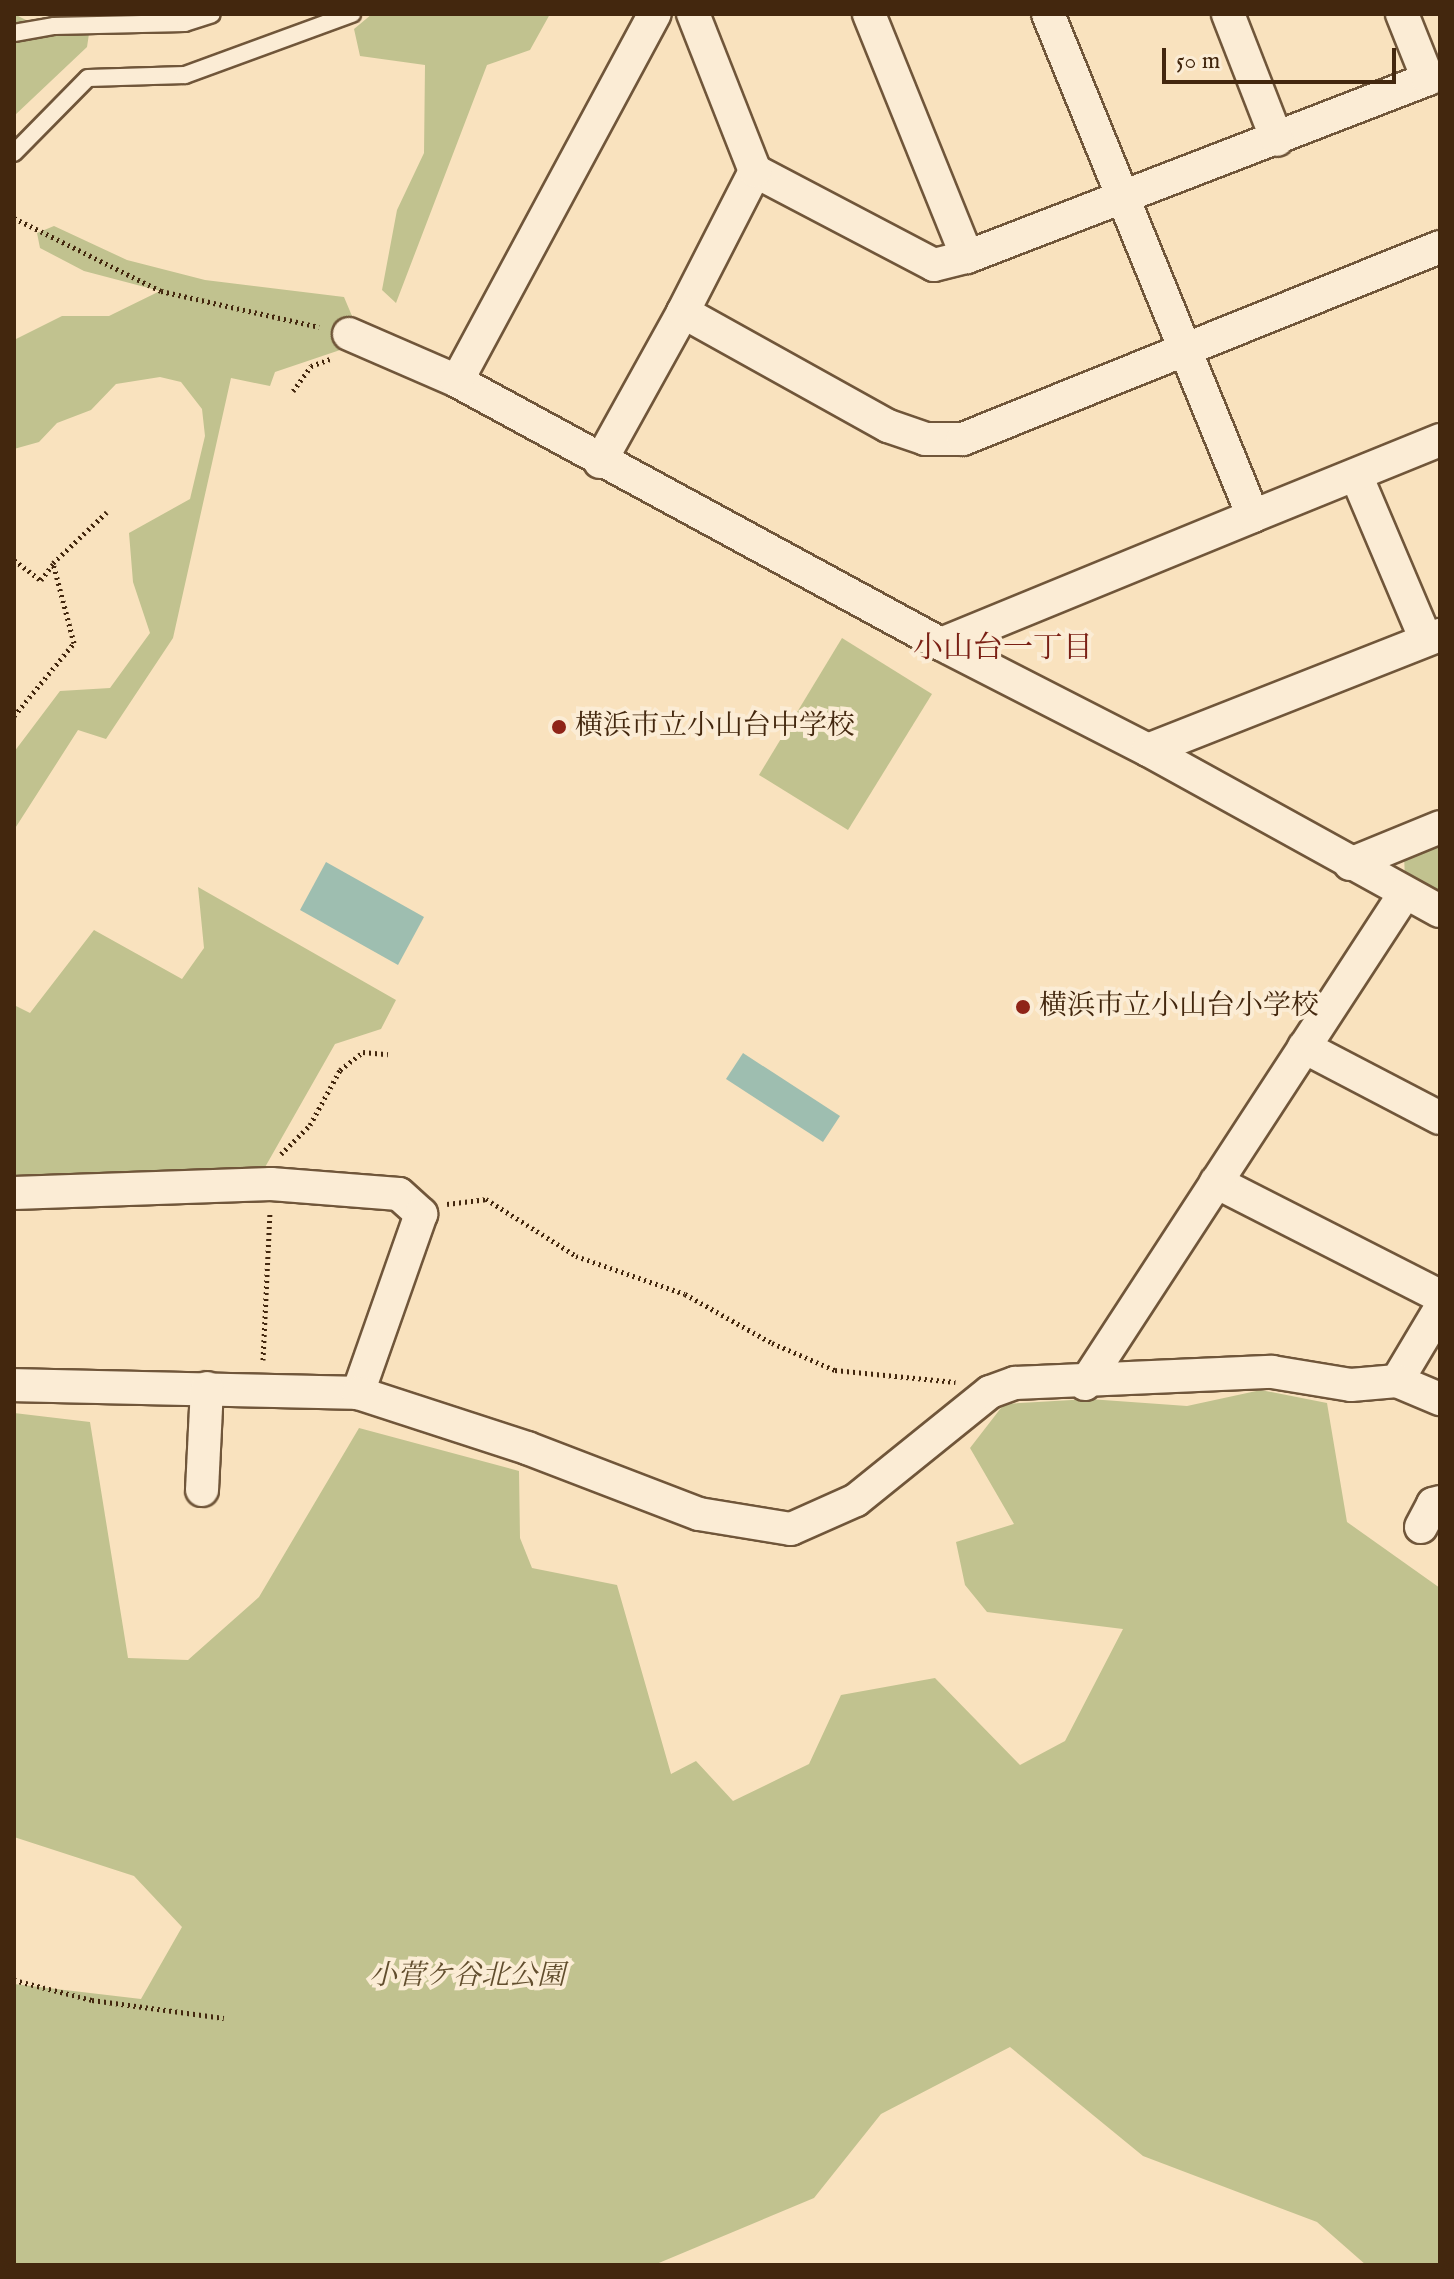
<!DOCTYPE html>
<html>
<head>
<meta charset="utf-8">
<style>
	body { margin:0 }
	#map { position:relative; width:1454px; height:2279px; overflow:hidden; background:#f9e2be; font-family:"IM FELL English","Noto Serif JP",serif }
	div>[style] { position:absolute }
	.green>* { inset:0; background:#c1c28f }
	.water>* { inset:0; background:#9ebeb0 }
	.path>* { height:5px; margin-top:-2.5px; transform-origin:0; background:repeating-linear-gradient(90deg,#43270e 0 2px,transparent 0 6px) }
	.roads { filter:drop-shadow(2px 0 #70563a) drop-shadow(-2px 0 #70563a) drop-shadow(0 2px #70563a) drop-shadow(0 -2px #70563a) }
	.service>* { height:16px; margin:-8px; padding:0 8px; transform-origin:8px; border-radius:8px; background:#fbecd5 }
	.minor>* { height:32px; margin:-16px; padding:0 16px; transform-origin:16px; border-radius:16px; background:#fbecd5 }
	.dots>* { width:22px; height:22px; translate:-50% -50%; box-sizing:border-box; border:4px solid #fbecd5; border-radius:50% }
	span { translate:-50% -50%; white-space:nowrap; text-align:center; line-height:1.15; -webkit-text-stroke:8px #fbecd5; paint-order:stroke }
	.poi-label { font-size:28px; color:#43270e }
	.left { translate:0 -50%; text-align:left }
	.park-label { font-size:28px; color:#624e2e; font-style:italic }
	.neighbourhood-label { font-size:30px; color:#7a1f14 }
	.frame { position:absolute; inset:0; border:16px solid #43270e; pointer-events:none }
	.scale { position:absolute; left:1162px; top:48px; width:234px; height:36px; box-sizing:border-box; border:4px solid #43270e; border-top:0; padding-left:10px; font-size:24px; line-height:28px; white-space:nowrap; color:#43270e; -webkit-text-stroke:6px #fbecd5; paint-order:stroke }
</style>
</head>
<body>
<div id="map">
	<div class="green">
		<i style="clip-path:polygon(14px 14px,30px 22px,57px 23px,92px 14px,87px 47px,14px 116px)"></i>
		<i style="clip-path:polygon(372px 14px,550px 14px,530px 50px,487px 65px,396px 303px,382px 290px,397px 210px,424px 153px,425px 65px,360px 56px,354px 29px)"></i>
		<i style="clip-path:polygon(54px 226px,127px 260px,205px 280px,344px 297px,352px 316px,349px 347px,275px 372px,270px 386px,231px 378px,173px 638px,106px 739px,78px 730px,14px 830px,14px 752px,60px 691px,110px 688px,150px 633px,133px 582px,129px 533px,190px 499px,205px 436px,202px 409px,181px 382px,160px 377px,116px 384px,91px 410px,57px 423px,39px 442px,14px 449px,14px 340px,62px 316px,109px 316px,160px 291px,84px 271px,40px 248px,37px 233px)"></i>
		<i style="clip-path:polygon(842px 638px,932px 694px,848px 830px,759px 775px)"></i>
		<i style="clip-path:polygon(1440px 840px,1440px 897px,1405px 880px,1404px 855px)"></i>
		<i style="clip-path:polygon(198px 887px,396px 1000px,381px 1029px,335px 1044px,264px 1169px,55px 1179px,14px 1176px,14px 1005px,30px 1013px,94px 930px,182px 979px,204px 948px)"></i>
		<i style="clip-path:polygon(1261px 1390px,1327px 1403px,1347px 1522px,1440px 1588px,1440px 2265px,1366px 2265px,1317px 2222px,1143px 2156px,1010px 2047px,881px 2114px,814px 2198px,654px 2265px,14px 2265px,14px 1984px,141px 1999px,182px 1927px,134px 1876px,14px 1837px,14px 1413px,90px 1422px,128px 1658px,188px 1660px,259px 1597px,359px 1428px,519px 1471px,520px 1538px,532px 1568px,617px 1585px,671px 1774px,696px 1761px,733px 1801px,809px 1764px,841px 1695px,935px 1678px,1020px 1765px,1065px 1741px,1123px 1629px,987px 1612px,965px 1585px,956px 1542px,1014px 1524px,970px 1448px,1004px 1404px,1089px 1399px,1187px 1406px)"></i>
	</div>
	<div class="water">
		<i style="clip-path:polygon(326px 862px,424px 917px,398px 965px,300px 910px)"></i>
		<i style="clip-path:polygon(743px 1053px,840px 1116px,823px 1142px,726px 1079px)"></i>
	</div>
	<div class="path">
		<i style="left:14px;top:218px;width:164px;rotate:26.4deg"></i>
		<i style="left:161px;top:291px;width:162px;rotate:12.8deg"></i>
		<i style="left:293px;top:391px;width:31px;rotate:-54deg"></i>
		<i style="left:311px;top:366px;width:20px;rotate:-20deg"></i>
		<i style="left:14px;top:560px;width:34px;rotate:37deg"></i>
		<i style="left:41px;top:580px;width:20px;rotate:-53deg"></i>
		<i style="left:14px;top:716px;width:94px;rotate:-50.6deg"></i>
		<i style="left:74px;top:643px;width:83px;rotate:-104.7deg"></i>
		<i style="left:53px;top:563px;width:74px;rotate:-43.4deg"></i>
		<i style="left:281px;top:1154px;width:41px;rotate:-45deg"></i>
		<i style="left:310px;top:1125px;width:63px;rotate:-61.4deg"></i>
		<i style="left:340px;top:1070px;width:29px;rotate:-38deg"></i>
		<i style="left:363px;top:1052px;width:25px;rotate:5deg"></i>
		<i style="left:447px;top:1204px;width:39px;rotate:-7deg"></i>
		<i style="left:486px;top:1199px;width:107px;rotate:32.3deg"></i>
		<i style="left:576px;top:1256px;width:115px;rotate:19.2deg"></i>
		<i style="left:685px;top:1294px;width:100px;rotate:29.4deg"></i>
		<i style="left:772px;top:1343px;width:69px;rotate:23.2deg"></i>
		<i style="left:835px;top:1370px;width:121px;rotate:5.7deg"></i>
		<i style="left:263px;top:1360px;width:146px;rotate:-87.3deg"></i>
		<i style="left:14px;top:1980px;width:81px;rotate:14.4deg"></i>
		<i style="left:92px;top:2000px;width:133px;rotate:7.8deg"></i>
	</div>
	<div class="roads">
		<div class="service">
			<i style="left:14px;top:33px;width:41px;rotate:-9.9deg"></i>
			<i style="left:54px;top:26px;width:131px;rotate:-1.3deg"></i>
			<i style="left:185px;top:23px;width:28px;rotate:-18deg"></i>
			<i style="left:14px;top:153px;width:105px;rotate:-45.4deg"></i>
			<i style="left:88px;top:78px;width:97px;rotate:-1.8deg"></i>
			<i style="left:185px;top:75px;width:178px;rotate:-20.1deg"></i>
		</div>
		<div class="minor">
			<i style="left:869px;top:14px;width:262px;rotate:68deg"></i>
			<i style="left:967px;top:257px;width:494px;rotate:-21.1deg"></i>
			<i style="left:1428px;top:79px;width:70px;rotate:-111.8deg"></i>
			<i style="left:1228px;top:14px;width:135px;rotate:68.7deg"></i>
			<i style="left:755px;top:171px;width:202px;rotate:27.7deg"></i>
			<i style="left:934px;top:265px;width:34px;rotate:-14deg"></i>
			<i style="left:683px;top:312px;width:158px;rotate:-62.9deg"></i>
			<i style="left:755px;top:171px;width:169px;rotate:-111.5deg"></i>
			<i style="left:349px;top:334px;width:118px;rotate:23.5deg"></i>
			<i style="left:457px;top:381px;width:551px;rotate:28.52deg"></i>
			<i style="left:941px;top:644px;width:337px;rotate:-22.3deg"></i>
			<i style="left:1253px;top:516px;width:542px;rotate:-112.21deg"></i>
			<i style="left:457px;top:381px;width:417px;rotate:-61.7deg"></i>
			<i style="left:600px;top:462px;width:171px;rotate:-61deg"></i>
			<i style="left:683px;top:312px;width:235px;rotate:29.1deg"></i>
			<i style="left:888px;top:426px;width:39px;rotate:19deg"></i>
			<i style="left:925px;top:439px;width:38px"></i>
			<i style="left:963px;top:439px;width:514px;rotate:-21.93deg"></i>
			<i style="left:1356px;top:475px;width:179px;rotate:67deg"></i>
			<i style="left:1253px;top:516px;width:202px;rotate:-22.1deg"></i>
			<i style="left:941px;top:644px;width:233px;rotate:27.1deg"></i>
			<i style="left:1148px;top:750px;width:333px;rotate:28.9deg"></i>
			<i style="left:1148px;top:750px;width:314px;rotate:-21.5deg"></i>
			<i style="left:1350px;top:864px;width:97px;rotate:-22.3deg"></i>
			<i style="left:1304px;top:1047px;width:153px;rotate:27.6deg"></i>
			<i style="left:1216px;top:1182px;width:251px;rotate:27deg"></i>
			<i style="left:14px;top:1193px;width:257px;rotate:-2deg"></i>
			<i style="left:271px;top:1184px;width:128px;rotate:4.5deg"></i>
			<i style="left:399px;top:1194px;width:30px;rotate:42deg"></i>
			<i style="left:421px;top:1214px;width:190px;rotate:109.4deg"></i>
			<i style="left:1397px;top:1381px;width:84px;rotate:-59.2deg"></i>
			<i style="left:1085px;top:1384px;width:586px;rotate:-56.91deg"></i>
			<i style="left:14px;top:1385px;width:344px;rotate:1.3deg"></i>
			<i style="left:358px;top:1393px;width:178px;rotate:18deg"></i>
			<i style="left:527px;top:1448px;width:184px;rotate:21deg"></i>
			<i style="left:699px;top:1514px;width:93px;rotate:9.3deg"></i>
			<i style="left:791px;top:1529px;width:71px;rotate:-24deg"></i>
			<i style="left:856px;top:1500px;width:172px;rotate:-38.9deg"></i>
			<i style="left:990px;top:1392px;width:27px;rotate:-20deg"></i>
			<i style="left:1015px;top:1383px;width:257px;rotate:-2.5deg"></i>
			<i style="left:1272px;top:1372px;width:80px;rotate:9.3deg"></i>
			<i style="left:1351px;top:1385px;width:46px;rotate:-5deg"></i>
			<i style="left:1397px;top:1381px;width:47px;rotate:22.7deg"></i>
			<i style="left:202px;top:1490px;width:102px;rotate:-87.2deg"></i>
			<i style="left:1421px;top:1527px;width:26px;rotate:-62deg"></i>
			<i style="left:1433px;top:1504px;width:7px;rotate:-16deg"></i>
		</div>
	</div>
	<div class="dots">
		<i style="left:559px;top:727px;background:#8f2418"></i>
		<i style="left:1023px;top:1007px;background:#8f2418"></i>
	</div>
	<div class="poi-label">
		<span class="left" style="left:575px;top:727px">横浜市立小山台中学校</span>
		<span class="left" style="left:1039px;top:1007px">横浜市立小山台小学校</span>
	</div>
	<div class="park-label">
		<span style="left:467px;top:1977px">小菅ケ谷北公園</span>
	</div>
	<div class="neighbourhood-label">
		<span style="left:1003px;top:649px">小山台一丁目</span>
	</div>
	<div class="frame"></div>
	<div class="scale">50 m</div>
</div>
</body>
</html>
